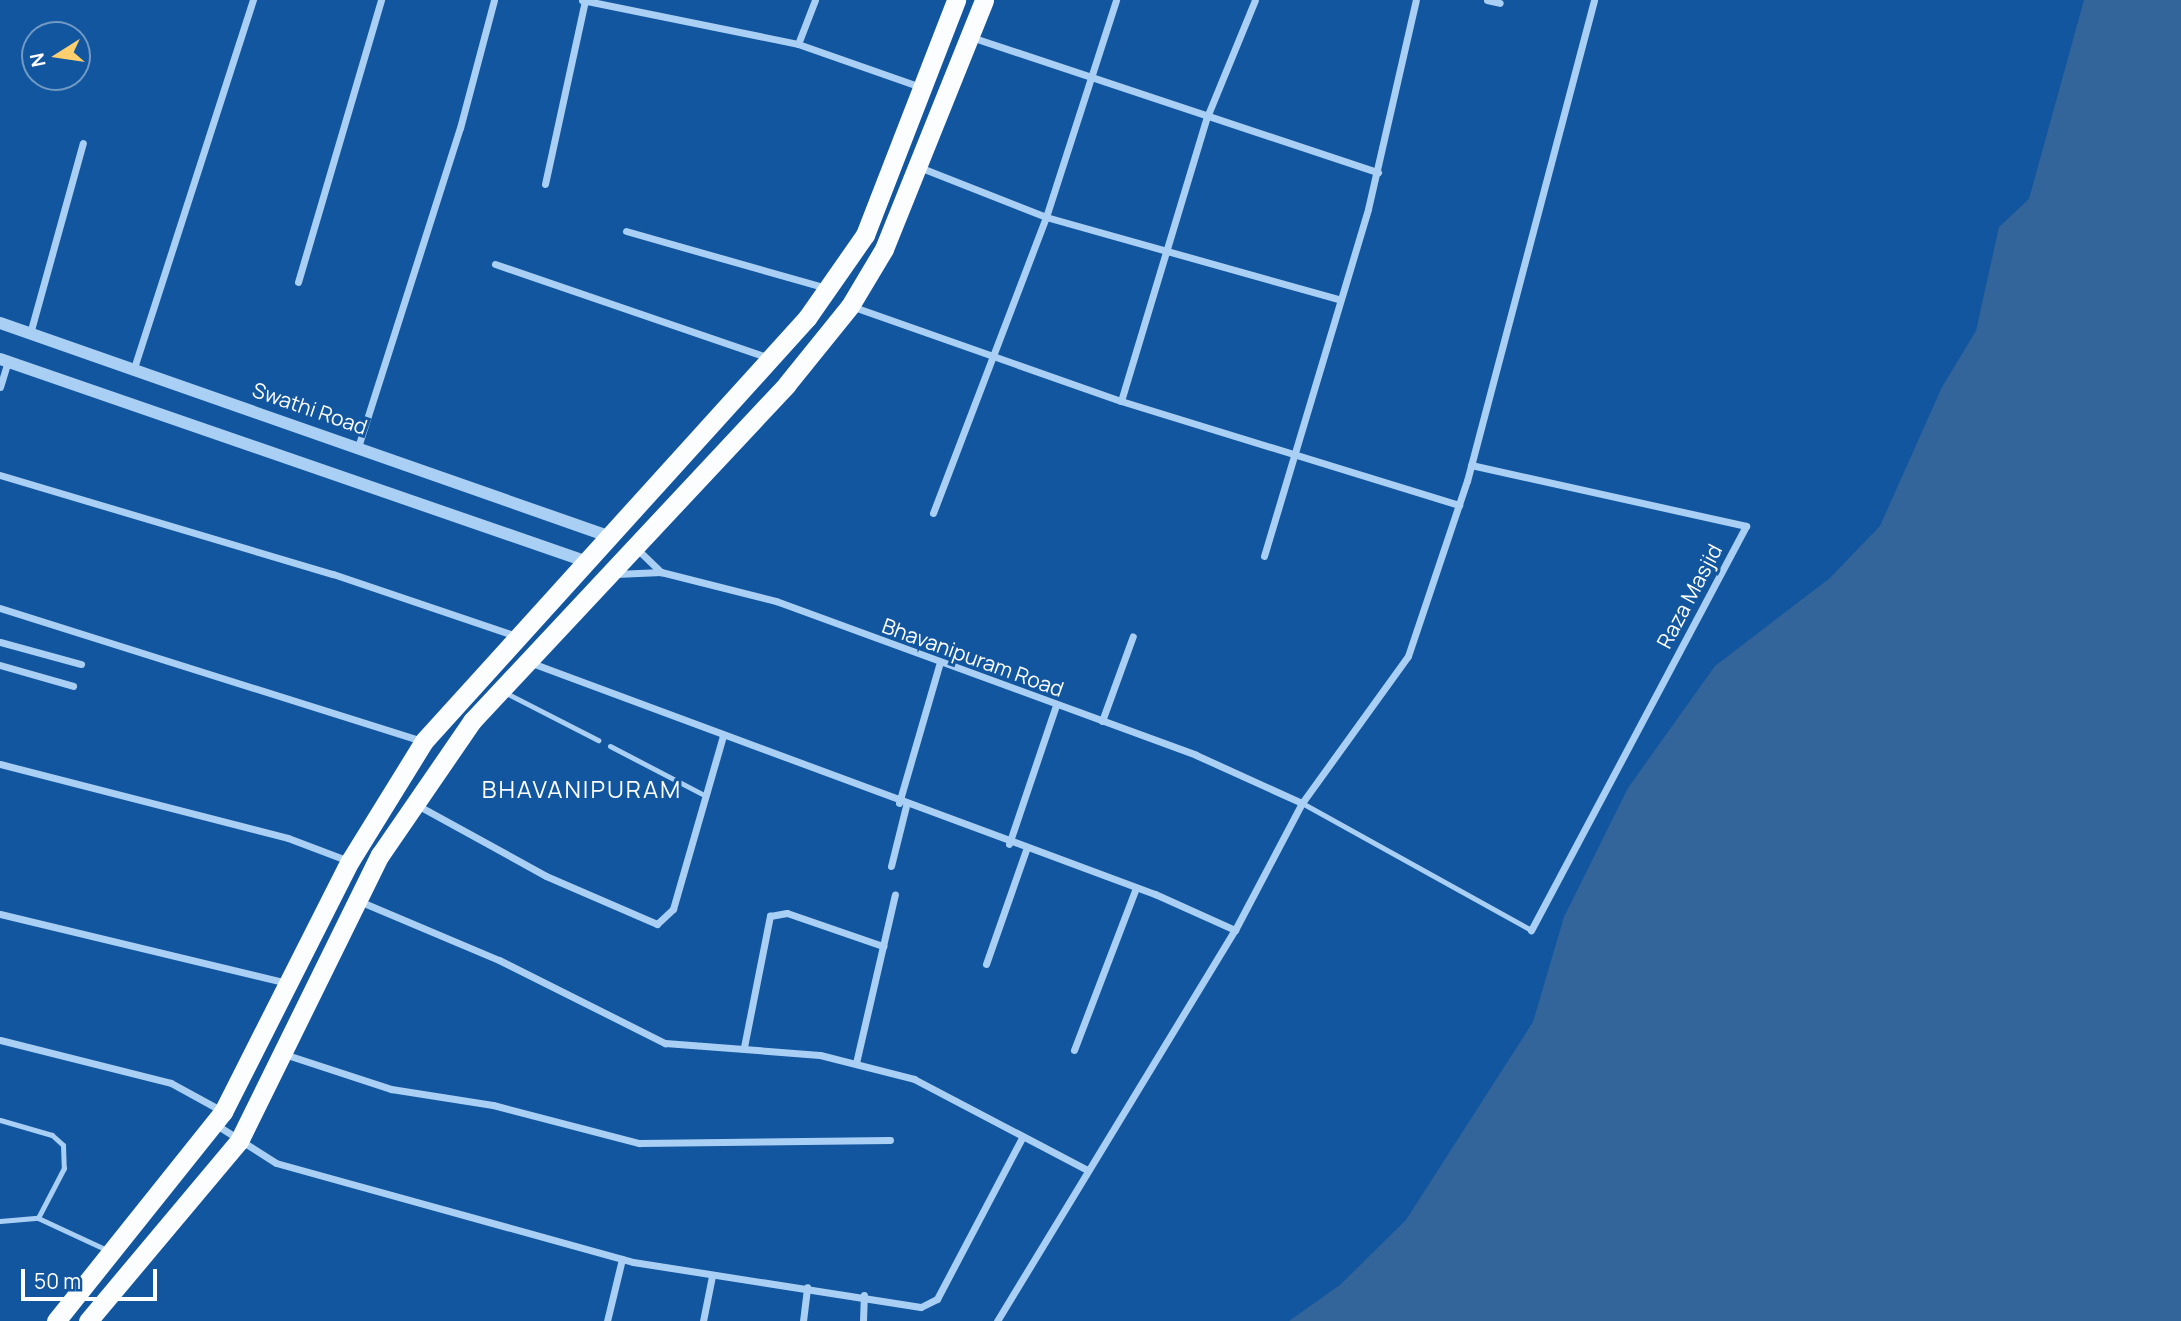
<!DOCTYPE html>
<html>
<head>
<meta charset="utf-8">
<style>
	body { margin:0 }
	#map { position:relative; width:2181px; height:1321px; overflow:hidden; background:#12569f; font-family:Manrope,sans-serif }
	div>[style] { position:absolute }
	.water>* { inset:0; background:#34659a }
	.service>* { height:5px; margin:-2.5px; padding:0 2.5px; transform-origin:2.5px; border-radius:2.5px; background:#aacff4 }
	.minor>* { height:7px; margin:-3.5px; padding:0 3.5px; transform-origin:3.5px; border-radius:3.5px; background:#aacff4 }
	.tertiary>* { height:12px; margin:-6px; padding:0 6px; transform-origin:6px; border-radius:6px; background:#aacff4 }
	.trunk>* { height:19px; margin:-9.5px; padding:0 9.5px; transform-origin:9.5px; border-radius:9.5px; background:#fbfdff }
	span { translate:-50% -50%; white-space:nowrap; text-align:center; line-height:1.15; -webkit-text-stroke:6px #12569f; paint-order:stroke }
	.street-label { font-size:21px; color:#fff }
	.quarter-label { font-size:24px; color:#fff; letter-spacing:2px }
	.north { position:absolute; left:21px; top:21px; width:70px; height:70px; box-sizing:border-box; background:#12569f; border:2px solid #719ac5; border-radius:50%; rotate:258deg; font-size:19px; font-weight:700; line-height:28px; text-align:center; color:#fff }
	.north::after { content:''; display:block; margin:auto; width:24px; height:32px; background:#ffce6d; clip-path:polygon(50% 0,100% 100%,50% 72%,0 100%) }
	.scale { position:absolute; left:21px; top:1269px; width:136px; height:32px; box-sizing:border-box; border:4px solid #fff; border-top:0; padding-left:9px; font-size:21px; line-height:24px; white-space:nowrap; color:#fff; -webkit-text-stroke:5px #12569f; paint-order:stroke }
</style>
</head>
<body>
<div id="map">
	<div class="water">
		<i style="clip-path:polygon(2084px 0,2181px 0,2181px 1321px,1289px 1321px,1340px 1285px,1406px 1220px,1533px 1022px,1564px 917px,1628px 788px,1715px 666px,1830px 578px,1880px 526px,1942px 387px,1976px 331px,1999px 227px,2029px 199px)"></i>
	</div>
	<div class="service">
		<i style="left:504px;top:692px;width:106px;rotate:27.1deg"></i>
		<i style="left:610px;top:746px;width:108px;rotate:27.5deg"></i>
		<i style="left:1302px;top:803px;width:262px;rotate:29deg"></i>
		<i style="left:0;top:1120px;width:54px;rotate:16.1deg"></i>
		<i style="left:52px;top:1135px;width:15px;rotate:42deg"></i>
		<i style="left:63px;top:1145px;width:23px;rotate:88deg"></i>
		<i style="left:64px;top:1168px;width:56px;rotate:117.5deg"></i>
		<i style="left:0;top:1221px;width:38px;rotate:-5deg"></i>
		<i style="left:38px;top:1218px;width:76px;rotate:24.9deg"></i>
	</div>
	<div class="minor">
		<i style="left:582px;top:0;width:220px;rotate:11.5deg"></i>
		<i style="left:798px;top:44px;width:130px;rotate:19.3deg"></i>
		<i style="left:1487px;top:0;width:13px;rotate:13deg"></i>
		<i style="left:971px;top:37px;width:429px;rotate:18.4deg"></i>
		<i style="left:798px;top:44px;width:47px;rotate:-68.9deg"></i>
		<i style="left:919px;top:167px;width:136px;rotate:21.5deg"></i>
		<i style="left:1046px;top:217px;width:302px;rotate:15.7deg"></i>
		<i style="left:545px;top:184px;width:187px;rotate:-77.7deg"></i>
		<i style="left:626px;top:231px;width:208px;rotate:15.9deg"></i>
		<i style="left:495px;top:264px;width:290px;rotate:18.9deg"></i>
		<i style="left:298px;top:282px;width:294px;rotate:-73.6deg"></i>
		<i style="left:851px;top:306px;width:286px;rotate:19.4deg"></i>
		<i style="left:1121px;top:401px;width:354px;rotate:17.1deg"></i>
		<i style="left:31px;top:330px;width:194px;rotate:-74.5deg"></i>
		<i style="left:134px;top:368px;width:387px;rotate:-72.1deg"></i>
		<i style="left:0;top:387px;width:27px;rotate:-73deg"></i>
		<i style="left:1121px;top:401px;width:297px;rotate:-73.2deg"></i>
		<i style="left:1207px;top:117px;width:126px;rotate:-67.7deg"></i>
		<i style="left:359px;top:444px;width:332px;rotate:-72.3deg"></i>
		<i style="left:460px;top:128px;width:132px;rotate:-75.1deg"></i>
		<i style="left:1471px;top:465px;width:282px;rotate:12.5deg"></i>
		<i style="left:1746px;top:526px;width:458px;rotate:118deg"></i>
		<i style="left:0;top:475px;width:347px;rotate:16.6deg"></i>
		<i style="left:333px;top:574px;width:193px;rotate:18.7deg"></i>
		<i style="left:933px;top:513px;width:317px;rotate:-69.1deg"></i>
		<i style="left:1046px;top:217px;width:228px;rotate:-72.1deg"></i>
		<i style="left:636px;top:548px;width:35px;rotate:44deg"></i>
		<i style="left:661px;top:572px;width:119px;rotate:14.2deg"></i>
		<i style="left:776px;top:601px;width:447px;rotate:20.1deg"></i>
		<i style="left:1196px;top:755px;width:116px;rotate:24.4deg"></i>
		<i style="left:1264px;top:556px;width:362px;rotate:-73.3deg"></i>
		<i style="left:1368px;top:209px;width:214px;rotate:-77.1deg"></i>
		<i style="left:616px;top:574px;width:45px;rotate:-2.5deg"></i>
		<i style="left:0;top:608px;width:443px;rotate:17.5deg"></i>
		<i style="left:0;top:642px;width:84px;rotate:15.2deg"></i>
		<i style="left:529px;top:662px;width:668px;rotate:20.34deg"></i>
		<i style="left:1155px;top:894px;width:88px;rotate:24.2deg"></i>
		<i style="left:0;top:665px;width:76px;rotate:16deg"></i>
		<i style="left:1102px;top:721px;width:90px;rotate:-70deg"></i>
		<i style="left:0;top:764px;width:297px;rotate:14.4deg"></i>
		<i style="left:288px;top:838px;width:65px;rotate:20.7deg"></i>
		<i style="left:899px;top:803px;width:144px;rotate:-73.8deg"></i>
		<i style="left:417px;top:805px;width:147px;rotate:28.8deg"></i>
		<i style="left:546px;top:876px;width:121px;rotate:23.4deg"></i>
		<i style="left:657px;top:924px;width:22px;rotate:-43deg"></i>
		<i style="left:673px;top:909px;width:180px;rotate:-73.9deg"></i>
		<i style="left:1009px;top:844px;width:147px;rotate:-71.3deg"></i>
		<i style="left:891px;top:866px;width:62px;rotate:-76deg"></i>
		<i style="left:359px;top:901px;width:152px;rotate:22.9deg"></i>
		<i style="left:499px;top:960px;width:186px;rotate:26.6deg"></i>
		<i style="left:665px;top:1043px;width:155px;rotate:4.4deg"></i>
		<i style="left:820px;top:1055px;width:97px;rotate:14.3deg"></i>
		<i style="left:914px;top:1079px;width:195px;rotate:27.7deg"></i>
		<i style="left:0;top:914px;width:296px;rotate:13.5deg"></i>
		<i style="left:986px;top:964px;width:121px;rotate:-70.7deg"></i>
		<i style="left:0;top:1040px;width:176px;rotate:14.1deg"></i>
		<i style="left:171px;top:1083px;width:58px;rotate:28.8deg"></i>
		<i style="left:744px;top:1047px;width:134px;rotate:-78.8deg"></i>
		<i style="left:770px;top:916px;width:17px;rotate:-10deg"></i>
		<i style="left:787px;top:913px;width:102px;rotate:19deg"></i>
		<i style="left:1074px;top:1050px;width:173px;rotate:-69.1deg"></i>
		<i style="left:284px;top:1054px;width:113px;rotate:18.1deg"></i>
		<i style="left:391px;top:1089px;width:103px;rotate:8.9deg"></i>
		<i style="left:493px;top:1105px;width:151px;rotate:14.6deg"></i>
		<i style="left:639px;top:1143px;width:251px;rotate:-0.7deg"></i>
		<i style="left:856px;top:1063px;width:173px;rotate:-77deg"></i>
		<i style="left:215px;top:1124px;width:72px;rotate:32.6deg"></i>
		<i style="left:276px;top:1163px;width:370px;rotate:15.5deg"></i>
		<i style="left:633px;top:1262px;width:291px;rotate:8.9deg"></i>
		<i style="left:921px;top:1307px;width:18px;rotate:-27deg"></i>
		<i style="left:937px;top:1299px;width:182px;rotate:-62.2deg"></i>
		<i style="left:607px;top:1321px;width:64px;rotate:-76.4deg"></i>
		<i style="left:703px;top:1321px;width:46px;rotate:-78.7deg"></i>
		<i style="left:803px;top:1321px;width:34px;rotate:-83deg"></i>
		<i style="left:863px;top:1321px;width:26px;rotate:-88deg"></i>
		<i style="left:997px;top:1321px;width:458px;rotate:-58.7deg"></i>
		<i style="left:1235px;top:930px;width:144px;rotate:-62.2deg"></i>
		<i style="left:1302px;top:803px;width:181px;rotate:-54.2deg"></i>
		<i style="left:1408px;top:656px;width:185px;rotate:-71.4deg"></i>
		<i style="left:1467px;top:481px;width:497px;rotate:-75.2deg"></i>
	</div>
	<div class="tertiary">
		<i style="left:0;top:323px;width:641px;rotate:19.31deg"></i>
		<i style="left:0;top:359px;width:616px;rotate:19.05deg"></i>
	</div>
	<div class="trunk">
		<i style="left:56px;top:1321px;width:268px;rotate:-51.4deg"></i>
		<i style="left:223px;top:1112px;width:281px;rotate:-63.2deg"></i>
		<i style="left:350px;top:861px;width:141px;rotate:-58.3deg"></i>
		<i style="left:424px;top:741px;width:571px;rotate:-47.84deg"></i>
		<i style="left:807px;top:318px;width:101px;rotate:-55.1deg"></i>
		<i style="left:865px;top:235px;width:252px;rotate:-68.8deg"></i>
		<i style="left:88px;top:1321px;width:235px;rotate:-50deg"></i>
		<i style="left:239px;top:1141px;width:319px;rotate:-63.8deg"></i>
		<i style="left:380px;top:855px;width:163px;rotate:-55.5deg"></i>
		<i style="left:472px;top:721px;width:461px;rotate:-46.9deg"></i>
		<i style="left:787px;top:384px;width:100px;rotate:-51.1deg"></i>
		<i style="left:850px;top:306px;width:66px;rotate:-59.2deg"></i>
		<i style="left:884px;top:249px;width:268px;rotate:-68.1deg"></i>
	</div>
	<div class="street-label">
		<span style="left:310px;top:408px;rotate:19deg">Swathi Road</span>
		<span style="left:1689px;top:596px;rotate:-62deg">Raza Masjid</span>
		<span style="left:973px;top:657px;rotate:20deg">Bhavanipuram Road</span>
	</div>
	<div class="quarter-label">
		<span style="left:582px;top:789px">BHAVANIPURAM</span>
	</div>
	<div class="north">N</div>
	<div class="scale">50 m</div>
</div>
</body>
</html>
